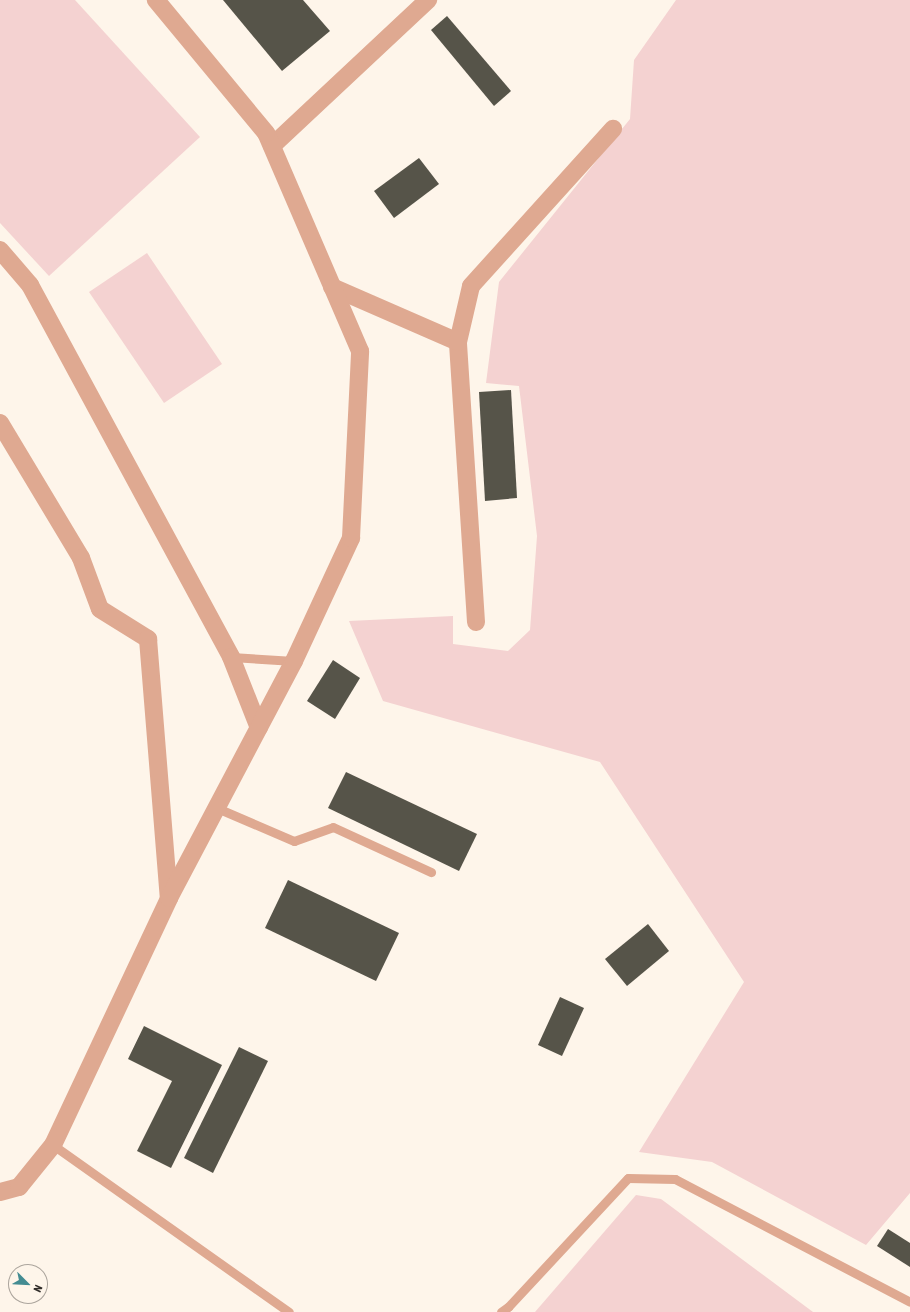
<!DOCTYPE html>
<html>
<head>
<meta charset="utf-8">
<style>
	body { margin:0 }
	#map { position:relative; width:910px; height:1312px; overflow:hidden; background:#fef5ea; font-family:"Asap Condensed",sans-serif }
	div>[style] { position:absolute }
	.green>* { inset:0; background:#f4d2d1 }
	.building>* { inset:0; background:#565449 }
	.service>* { height:9px; margin:-4.5px; padding:0 4.5px; transform-origin:4.5px; border-radius:4.5px; background:#dfa991 }
	.minor>* { height:18px; margin:-9px; padding:0 9px; transform-origin:9px; border-radius:9px; background:#dfa991 }
	span { translate:-50% -50%; white-space:nowrap; text-align:center; line-height:1.15; -webkit-text-stroke:4px #fef5ea; paint-order:stroke }
	.north { position:absolute; left:8px; top:1264px; width:40px; height:40px; box-sizing:border-box; background:#fef5ea; border:1px solid #aca59d; border-radius:50%; rotate:114deg; font-size:11px; font-weight:700; line-height:16px; text-align:center; color:#312d29 }
	.north::after { content:''; display:block; margin:auto; width:14px; height:18px; background:#448c92; clip-path:polygon(50% 0,100% 100%,50% 72%,0 100%) }
</style>
</head>
<body>
<div id="map">
	<div class="green">
		<i style="clip-path:polygon(0 0,75px 0,200px 137px,49px 276px,0 223px)"></i>
		<i style="clip-path:polygon(676px 0,910px 0,910px 1193px,866px 1245px,712px 1162px,639px 1152px,744px 982px,600px 762px,383px 701px,349px 621px,453px 616px,453px 644px,508px 651px,530px 630px,537px 536px,519px 386px,486px 383px,499px 282px,630px 119px,634px 60px)"></i>
		<i style="clip-path:polygon(147px 253px,222px 364px,164px 403px,89px 292px)"></i>
		<i style="clip-path:polygon(636px 1195px,661px 1199px,813px 1312px,535px 1312px)"></i>
	</div>
	<div class="building">
		<i style="clip-path:polygon(223px 0,303px 0,330px 31px,282px 71px)"></i>
		<i style="clip-path:polygon(447px 16px,511px 91px,494px 106px,431px 30px)"></i>
		<i style="clip-path:polygon(419px 158px,439px 184px,394px 218px,374px 191px)"></i>
		<i style="clip-path:polygon(511px 390px,517px 498px,485px 501px,479px 392px)"></i>
		<i style="clip-path:polygon(333px 660px,360px 678px,335px 719px,307px 701px)"></i>
		<i style="clip-path:polygon(346px 772px,477px 834px,459px 871px,328px 808px)"></i>
		<i style="clip-path:polygon(288px 880px,399px 933px,376px 981px,265px 928px)"></i>
		<i style="clip-path:polygon(648px 924px,669px 951px,627px 986px,605px 959px)"></i>
		<i style="clip-path:polygon(560px 997px,584px 1008px,562px 1056px,538px 1045px)"></i>
		<i style="clip-path:polygon(144px 1026px,222px 1065px,171px 1168px,137px 1151px,172px 1081px,128px 1059px)"></i>
		<i style="clip-path:polygon(239px 1047px,268px 1061px,213px 1173px,184px 1158px)"></i>
		<i style="clip-path:polygon(888px 1229px,910px 1243px,910px 1267px,877px 1246px)"></i>
	</div>
	<div class="service">
		<i style="left:231px;top:657px;width:63px;rotate:3.6deg"></i>
		<i style="left:217px;top:808px;width:84px;rotate:23.2deg"></i>
		<i style="left:294px;top:841px;width:41px;rotate:-19.7deg"></i>
		<i style="left:333px;top:827px;width:108px;rotate:24.7deg"></i>
		<i style="left:53px;top:1145px;width:289px;rotate:35.3deg"></i>
		<i style="left:501px;top:1312px;width:9px;rotate:-36deg"></i>
		<i style="left:508px;top:1307px;width:176px;rotate:-47.1deg"></i>
		<i style="left:628px;top:1178px;width:47px;rotate:1.2deg"></i>
		<i style="left:675px;top:1179px;width:265px;rotate:27.6deg"></i>
	</div>
	<div class="minor">
		<i style="left:272px;top:146px;width:214px;rotate:-43.1deg"></i>
		<i style="left:0;top:250px;width:46px;rotate:49.4deg"></i>
		<i style="left:30px;top:285px;width:423px;rotate:61.6deg"></i>
		<i style="left:231px;top:657px;width:76px;rotate:68.5deg"></i>
		<i style="left:332px;top:287px;width:137px;rotate:23.6deg"></i>
		<i style="left:0;top:423px;width:157px;rotate:59deg"></i>
		<i style="left:81px;top:558px;width:54px;rotate:69.6deg"></i>
		<i style="left:100px;top:609px;width:57px;rotate:32deg"></i>
		<i style="left:148px;top:639px;width:260px;rotate:85.4deg"></i>
		<i style="left:476px;top:622px;width:281px;rotate:-93.7deg"></i>
		<i style="left:458px;top:342px;width:57px;rotate:-76.9deg"></i>
		<i style="left:471px;top:286px;width:212px;rotate:-47.9deg"></i>
		<i style="left:0;top:1192px;width:20px;rotate:-15deg"></i>
		<i style="left:19px;top:1187px;width:54px;rotate:-51deg"></i>
		<i style="left:53px;top:1145px;width:273px;rotate:-64.8deg"></i>
		<i style="left:169px;top:898px;width:268px;rotate:-62.2deg"></i>
		<i style="left:294px;top:661px;width:136px;rotate:-65.1deg"></i>
		<i style="left:351px;top:538px;width:187px;rotate:-87.2deg"></i>
		<i style="left:360px;top:351px;width:237px;rotate:-113.3deg"></i>
		<i style="left:266px;top:133px;width:173px;rotate:-129.6deg"></i>
	</div>
	<div class="north">N</div>
</div>
</body>
</html>
